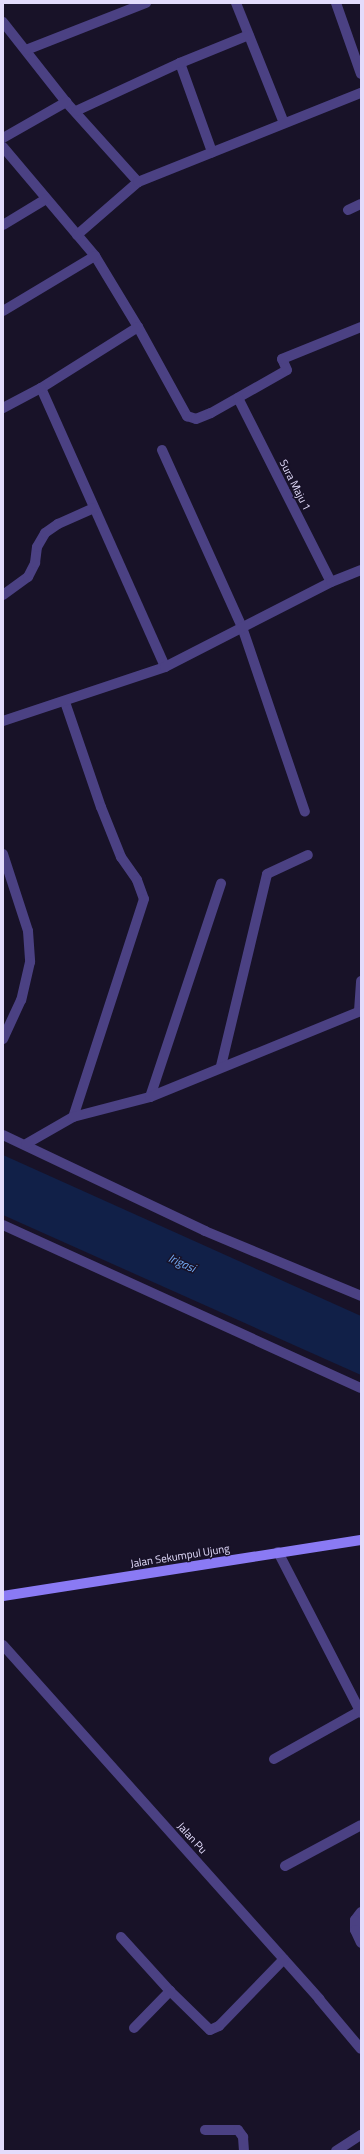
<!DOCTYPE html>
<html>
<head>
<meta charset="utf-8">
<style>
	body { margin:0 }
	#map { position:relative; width:364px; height:2154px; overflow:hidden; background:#181228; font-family:"Titillium Web",sans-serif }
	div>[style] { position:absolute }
	.water>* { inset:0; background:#112048 }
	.lane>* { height:10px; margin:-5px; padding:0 5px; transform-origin:5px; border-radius:5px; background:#4b4183 }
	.street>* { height:10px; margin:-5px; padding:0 5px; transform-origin:5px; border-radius:5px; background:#4b4183 }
	.secondary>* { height:10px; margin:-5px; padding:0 5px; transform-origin:5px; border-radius:5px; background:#8a7af4 }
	span { translate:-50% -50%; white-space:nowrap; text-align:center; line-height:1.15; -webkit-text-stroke:3px #181228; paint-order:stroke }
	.street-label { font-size:11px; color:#e3dcfc }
	.water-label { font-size:12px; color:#72aaf4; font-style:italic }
	.frame { position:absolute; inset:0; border:4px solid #e3dcfc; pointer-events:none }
</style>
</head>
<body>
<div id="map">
	<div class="water">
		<i style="clip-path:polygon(3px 1155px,361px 1316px,361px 1375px,3px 1215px)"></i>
	</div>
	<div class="lane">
		<i style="left:348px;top:210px;width:14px;rotate:-25deg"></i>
		<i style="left:274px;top:1759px;width:98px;rotate:-29.2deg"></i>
	</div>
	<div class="street">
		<i style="left:236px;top:3px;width:129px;rotate:68.2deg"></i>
		<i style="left:336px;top:3px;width:75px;rotate:70.6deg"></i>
		<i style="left:3px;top:22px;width:102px;rotate:51.8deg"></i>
		<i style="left:66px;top:102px;width:108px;rotate:48deg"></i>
		<i style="left:26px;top:50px;width:129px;rotate:-21.4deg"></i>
		<i style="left:180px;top:63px;width:95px;rotate:70.2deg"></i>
		<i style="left:76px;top:111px;width:115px;rotate:-24.8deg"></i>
		<i style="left:180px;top:63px;width:74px;rotate:-22.1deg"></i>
		<i style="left:3px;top:138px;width:73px;rotate:-29.7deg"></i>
		<i style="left:3px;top:147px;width:143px;rotate:49.8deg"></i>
		<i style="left:95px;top:256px;width:83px;rotate:58.8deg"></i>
		<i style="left:138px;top:327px;width:102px;rotate:61.2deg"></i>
		<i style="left:187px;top:416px;width:9px;rotate:18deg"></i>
		<i style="left:196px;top:419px;width:16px;rotate:-22deg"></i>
		<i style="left:211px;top:413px;width:87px;rotate:-29.5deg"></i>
		<i style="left:287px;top:370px;width:12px;rotate:-114deg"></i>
		<i style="left:282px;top:359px;width:85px;rotate:-22.1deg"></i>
		<i style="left:3px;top:225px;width:50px;rotate:-31.2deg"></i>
		<i style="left:77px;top:235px;width:81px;rotate:-41deg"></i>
		<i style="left:138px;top:182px;width:240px;rotate:-21.8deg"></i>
		<i style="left:3px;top:311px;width:107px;rotate:-30.9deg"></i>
		<i style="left:138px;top:327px;width:115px;rotate:147.8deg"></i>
		<i style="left:41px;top:388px;width:305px;rotate:66deg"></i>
		<i style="left:238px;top:398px;width:206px;rotate:63.2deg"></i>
		<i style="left:3px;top:408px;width:43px;rotate:-27.8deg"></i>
		<i style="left:162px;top:450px;width:194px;rotate:65.7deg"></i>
		<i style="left:242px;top:627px;width:195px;rotate:71.2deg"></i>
		<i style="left:3px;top:595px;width:31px;rotate:-36deg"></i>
		<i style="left:28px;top:577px;width:16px;rotate:-63deg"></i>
		<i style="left:35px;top:563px;width:16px;rotate:-83deg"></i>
		<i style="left:37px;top:547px;width:16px;rotate:-60deg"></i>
		<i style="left:45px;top:533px;width:16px;rotate:-35deg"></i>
		<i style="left:58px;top:524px;width:39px;rotate:-24deg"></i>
		<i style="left:65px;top:702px;width:111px;rotate:71.1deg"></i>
		<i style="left:101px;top:807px;width:54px;rotate:68.2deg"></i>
		<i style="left:121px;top:857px;width:28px;rotate:55deg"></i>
		<i style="left:137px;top:880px;width:20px;rotate:70deg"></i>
		<i style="left:144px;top:899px;width:229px;rotate:108deg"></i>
		<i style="left:3px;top:721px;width:171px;rotate:-18.4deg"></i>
		<i style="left:165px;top:667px;width:186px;rotate:-27.1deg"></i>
		<i style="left:331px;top:582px;width:32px;rotate:-22deg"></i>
		<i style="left:3px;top:854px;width:81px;rotate:72deg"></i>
		<i style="left:28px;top:931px;width:31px;rotate:86deg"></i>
		<i style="left:30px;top:962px;width:39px;rotate:103deg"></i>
		<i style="left:21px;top:1000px;width:43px;rotate:114.8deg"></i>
		<i style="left:359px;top:1011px;width:30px;rotate:-86deg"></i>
		<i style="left:221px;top:1066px;width:197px;rotate:-76.5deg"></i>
		<i style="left:267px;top:874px;width:45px;rotate:-24.9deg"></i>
		<i style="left:150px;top:1097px;width:225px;rotate:-71.6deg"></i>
		<i style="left:3px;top:1135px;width:224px;rotate:25.4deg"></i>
		<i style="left:205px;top:1231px;width:169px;rotate:22.6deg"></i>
		<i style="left:26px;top:1144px;width:54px;rotate:-29.9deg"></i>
		<i style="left:73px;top:1117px;width:80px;rotate:-14.6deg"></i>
		<i style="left:150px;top:1097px;width:228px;rotate:-22.2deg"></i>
		<i style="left:3px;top:1225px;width:393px;rotate:24.5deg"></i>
		<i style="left:278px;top:1552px;width:181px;rotate:62.7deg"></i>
		<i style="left:3px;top:1645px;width:475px;rotate:48.2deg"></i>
		<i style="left:319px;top:1999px;width:65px;rotate:50deg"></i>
		<i style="left:285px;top:1866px;width:86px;rotate:-28.3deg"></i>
		<i style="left:361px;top:1912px;width:10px;rotate:127deg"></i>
		<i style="left:355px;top:1920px;width:10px;rotate:90deg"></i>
		<i style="left:355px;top:1930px;width:14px;rotate:65deg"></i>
		<i style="left:121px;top:1937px;width:73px;rotate:47.8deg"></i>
		<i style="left:170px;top:1991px;width:56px;rotate:44.3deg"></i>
		<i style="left:210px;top:2030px;width:10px;rotate:-24deg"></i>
		<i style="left:219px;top:2026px;width:93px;rotate:-45.9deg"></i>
		<i style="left:134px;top:2028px;width:52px;rotate:-45.8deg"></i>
		<i style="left:205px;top:2130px;width:33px"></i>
		<i style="left:238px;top:2130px;width:9px;rotate:54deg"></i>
		<i style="left:243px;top:2137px;width:14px;rotate:86deg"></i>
		<i style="left:336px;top:2151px;width:30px;rotate:-33deg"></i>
	</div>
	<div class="secondary">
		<i style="left:3px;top:1596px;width:362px;rotate:-8.9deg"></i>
	</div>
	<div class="street-label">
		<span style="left:295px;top:485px;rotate:63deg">Sura Maju 1</span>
		<span style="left:180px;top:1556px;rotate:-9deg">Jalan Sekumpul Ujung</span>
		<span style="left:192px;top:1838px;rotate:48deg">Jalan Pu</span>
	</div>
	<div class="water-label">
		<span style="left:182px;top:1263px;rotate:24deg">Irigasi</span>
	</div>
	<div class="frame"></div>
</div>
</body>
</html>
